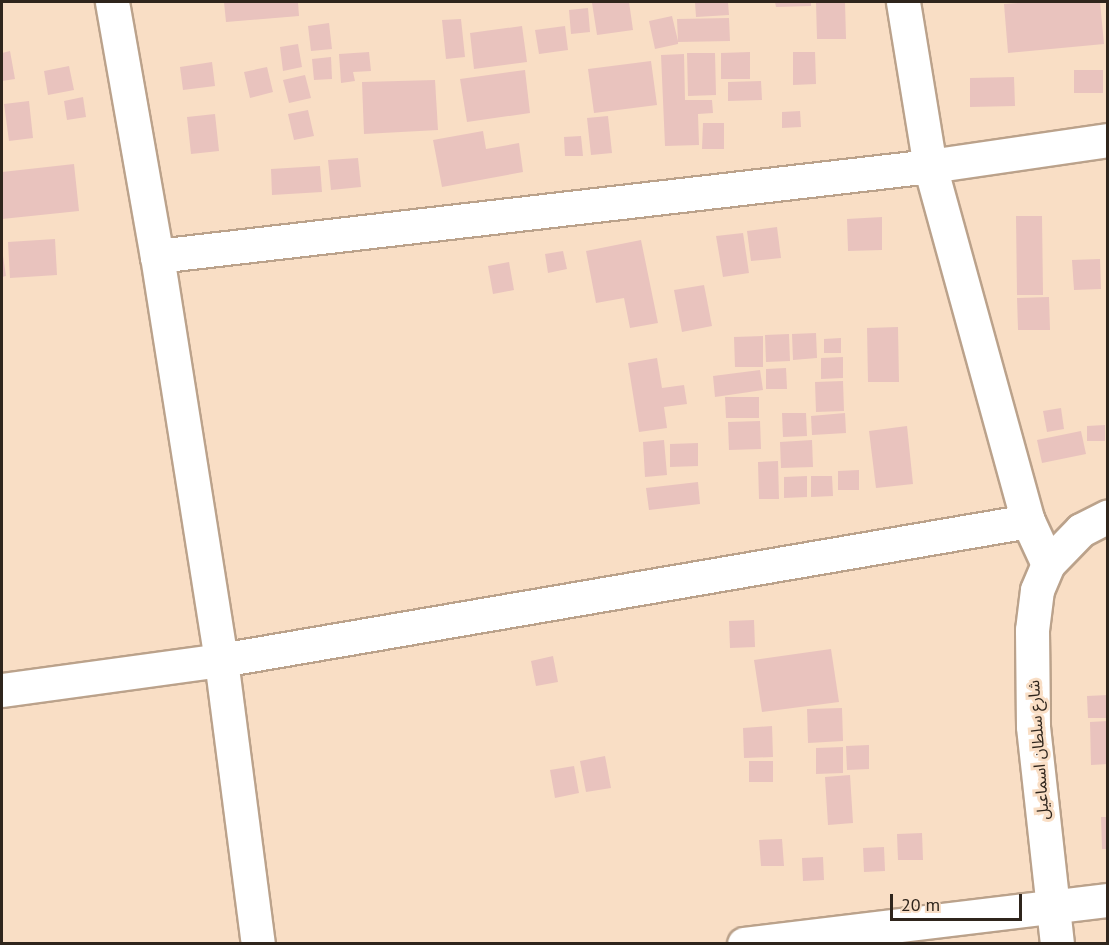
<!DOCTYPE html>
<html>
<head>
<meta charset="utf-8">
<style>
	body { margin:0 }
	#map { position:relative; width:1109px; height:945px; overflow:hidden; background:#f9dec5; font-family:"PT Sans","Noto Sans Arabic",sans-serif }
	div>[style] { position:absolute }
	.building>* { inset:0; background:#e9c3be }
	.roads { filter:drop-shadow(2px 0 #bba28b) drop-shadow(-2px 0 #bba28b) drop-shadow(0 2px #bba28b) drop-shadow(0 -2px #bba28b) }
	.street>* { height:33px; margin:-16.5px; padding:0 16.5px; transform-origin:16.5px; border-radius:16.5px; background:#fff }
	.secondary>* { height:33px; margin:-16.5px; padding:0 16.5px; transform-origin:16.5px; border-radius:16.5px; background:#fff }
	span { translate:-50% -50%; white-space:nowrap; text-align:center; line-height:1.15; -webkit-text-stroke:6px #f9dec5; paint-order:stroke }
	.street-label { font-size:16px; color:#2f251c }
	.frame { position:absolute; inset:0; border:3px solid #2f251c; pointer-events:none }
	.scale { position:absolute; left:890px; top:894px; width:132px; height:27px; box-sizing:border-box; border:3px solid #2f251c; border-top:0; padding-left:8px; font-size:18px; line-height:21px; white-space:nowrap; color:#2f251c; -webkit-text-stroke:4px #f9dec5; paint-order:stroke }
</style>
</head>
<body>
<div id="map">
	<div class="building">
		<i style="clip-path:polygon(224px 2px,298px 2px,299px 16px,226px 22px)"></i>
		<i style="clip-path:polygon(605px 2px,629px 2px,633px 30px,597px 35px,592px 3px)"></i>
		<i style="clip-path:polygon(695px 2px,728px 2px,729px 15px,696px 17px)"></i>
		<i style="clip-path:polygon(775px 2px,811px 2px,811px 6px,776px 7px)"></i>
		<i style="clip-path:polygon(816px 2px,845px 2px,846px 39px,817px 39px)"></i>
		<i style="clip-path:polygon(1031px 2px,1100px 2px,1104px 44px,1008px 53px,1004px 4px)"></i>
		<i style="clip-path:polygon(588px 8px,590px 32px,571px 34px,569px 10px)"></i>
		<i style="clip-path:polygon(672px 16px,678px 41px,677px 19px,729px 18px,730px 41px,678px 42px,678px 44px,655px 49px,649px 21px)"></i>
		<i style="clip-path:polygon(461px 19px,465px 57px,446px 59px,442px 20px)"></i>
		<i style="clip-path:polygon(329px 23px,332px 49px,311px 51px,308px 26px)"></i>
		<i style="clip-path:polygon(522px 26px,527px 62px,474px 69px,470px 33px)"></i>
		<i style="clip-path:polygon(565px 26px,568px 50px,539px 54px,535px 30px)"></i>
		<i style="clip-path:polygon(298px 44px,302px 67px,283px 71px,280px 47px)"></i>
		<i style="clip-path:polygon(10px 51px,15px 79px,2px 81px,2px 53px)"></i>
		<i style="clip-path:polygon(369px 52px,371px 71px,353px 72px,355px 81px,341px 83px,339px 54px)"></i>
		<i style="clip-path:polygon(750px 52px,750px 79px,721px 79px,721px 53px)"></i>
		<i style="clip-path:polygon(793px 52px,815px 52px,816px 84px,793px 85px)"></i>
		<i style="clip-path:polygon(687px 53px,715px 53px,716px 95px,688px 96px)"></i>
		<i style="clip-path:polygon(684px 54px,685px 100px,712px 100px,713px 113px,698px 114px,699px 145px,665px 146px,661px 55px)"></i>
		<i style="clip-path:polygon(331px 57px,332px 79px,314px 80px,312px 59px)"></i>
		<i style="clip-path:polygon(651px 61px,657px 105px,594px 113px,588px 69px)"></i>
		<i style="clip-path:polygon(212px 62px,215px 86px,183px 90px,180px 67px)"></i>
		<i style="clip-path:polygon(69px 66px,74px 90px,48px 95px,44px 71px)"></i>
		<i style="clip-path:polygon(267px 67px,273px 92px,250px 98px,244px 72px)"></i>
		<i style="clip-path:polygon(525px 70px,530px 113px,467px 122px,460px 79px)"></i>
		<i style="clip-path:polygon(1074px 70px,1103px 70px,1103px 93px,1074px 93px)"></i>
		<i style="clip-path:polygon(305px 75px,311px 98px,289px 103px,283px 80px)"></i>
		<i style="clip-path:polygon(1014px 77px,1015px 106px,970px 107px,970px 78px)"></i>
		<i style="clip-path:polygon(435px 80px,438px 130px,364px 134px,362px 82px)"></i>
		<i style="clip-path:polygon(761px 81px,762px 100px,728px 101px,728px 82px)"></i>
		<i style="clip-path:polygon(83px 97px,86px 117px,67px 120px,64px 101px)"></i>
		<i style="clip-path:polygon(29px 101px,33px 138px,9px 141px,4px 104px)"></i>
		<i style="clip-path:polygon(308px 110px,314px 136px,294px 140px,288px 114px)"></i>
		<i style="clip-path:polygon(800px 111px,801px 127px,782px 128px,782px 112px)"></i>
		<i style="clip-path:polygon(215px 114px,219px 151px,191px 154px,187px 117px)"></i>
		<i style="clip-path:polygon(608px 116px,612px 153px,591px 155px,587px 118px)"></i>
		<i style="clip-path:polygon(703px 123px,724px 123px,724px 149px,702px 149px)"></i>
		<i style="clip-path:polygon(483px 131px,486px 149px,519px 143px,523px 172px,442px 187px,433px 140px)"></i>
		<i style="clip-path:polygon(581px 136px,583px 156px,565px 156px,564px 137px)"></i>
		<i style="clip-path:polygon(358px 158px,361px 187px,331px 190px,328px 160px)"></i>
		<i style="clip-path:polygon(74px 164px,79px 211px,2px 219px,2px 172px)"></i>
		<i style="clip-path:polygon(320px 166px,322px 192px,272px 195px,271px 169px)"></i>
		<i style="clip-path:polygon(1016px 216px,1042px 216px,1043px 295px,1017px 295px)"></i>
		<i style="clip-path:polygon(882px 217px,882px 250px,848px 251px,847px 219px)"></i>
		<i style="clip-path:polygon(777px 227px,781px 258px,751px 261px,747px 231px)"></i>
		<i style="clip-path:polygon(743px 233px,749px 273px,723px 277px,716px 236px)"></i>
		<i style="clip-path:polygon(55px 239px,57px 275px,10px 278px,8px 242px)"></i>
		<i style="clip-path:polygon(641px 240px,658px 323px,630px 328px,624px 298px,596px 303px,586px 251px)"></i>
		<i style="clip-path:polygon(2px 249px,6px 276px,2px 277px)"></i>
		<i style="clip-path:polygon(563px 251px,567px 269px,548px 273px,545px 254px)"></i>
		<i style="clip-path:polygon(1100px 259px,1101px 289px,1074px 290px,1072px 260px)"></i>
		<i style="clip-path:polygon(509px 262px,514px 290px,493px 294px,488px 266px)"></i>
		<i style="clip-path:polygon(704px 285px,712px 326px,682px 332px,674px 290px)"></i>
		<i style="clip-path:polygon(1049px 297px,1050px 330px,1018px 330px,1017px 298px)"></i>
		<i style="clip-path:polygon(898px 327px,899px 382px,868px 382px,867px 328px)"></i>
		<i style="clip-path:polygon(816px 333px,817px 358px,793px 360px,792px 334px)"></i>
		<i style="clip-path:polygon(789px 334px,790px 361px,766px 362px,765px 335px)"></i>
		<i style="clip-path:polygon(763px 336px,763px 367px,735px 367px,734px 337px)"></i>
		<i style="clip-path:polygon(841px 338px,841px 353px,824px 353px,824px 339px)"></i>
		<i style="clip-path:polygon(843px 357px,843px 378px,821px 379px,821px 358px)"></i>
		<i style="clip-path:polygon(657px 358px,662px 388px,684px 385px,687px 404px,664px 407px,667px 428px,639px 432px,628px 363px)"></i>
		<i style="clip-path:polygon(786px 368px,787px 389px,766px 389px,766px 369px)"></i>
		<i style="clip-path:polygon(760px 370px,763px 390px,715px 397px,713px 376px)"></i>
		<i style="clip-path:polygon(843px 381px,844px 411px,816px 412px,815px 382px)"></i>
		<i style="clip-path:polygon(725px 397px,759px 397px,759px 418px,726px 418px)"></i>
		<i style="clip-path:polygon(1061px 408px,1064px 429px,1047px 432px,1043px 411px)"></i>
		<i style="clip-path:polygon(782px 413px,806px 413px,807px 436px,783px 437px)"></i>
		<i style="clip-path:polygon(845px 413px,846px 433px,812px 435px,811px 416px)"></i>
		<i style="clip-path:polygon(760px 421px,761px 449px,729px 450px,728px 422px)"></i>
		<i style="clip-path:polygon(1105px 425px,1105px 441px,1087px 441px,1087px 426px)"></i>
		<i style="clip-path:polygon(907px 426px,913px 484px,876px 488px,869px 431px)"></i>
		<i style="clip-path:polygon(1081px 431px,1086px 454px,1042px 463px,1037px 440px)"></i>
		<i style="clip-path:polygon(664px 440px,667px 475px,645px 477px,643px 442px)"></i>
		<i style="clip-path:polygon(812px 440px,813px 467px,781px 468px,780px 442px)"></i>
		<i style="clip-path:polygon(698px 443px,698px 466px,670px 467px,670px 444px)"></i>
		<i style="clip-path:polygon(778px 461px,779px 499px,759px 499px,758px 462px)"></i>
		<i style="clip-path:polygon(859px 470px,859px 490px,838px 490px,838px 471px)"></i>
		<i style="clip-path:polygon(807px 476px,807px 497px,784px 498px,784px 477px)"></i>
		<i style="clip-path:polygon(811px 476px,832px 476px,833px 496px,811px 497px)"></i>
		<i style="clip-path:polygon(698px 482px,700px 504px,649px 510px,646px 488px)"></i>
		<i style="clip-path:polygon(754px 620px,755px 647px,730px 648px,729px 621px)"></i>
		<i style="clip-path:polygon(831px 649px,839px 702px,762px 712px,754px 660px)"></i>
		<i style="clip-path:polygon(553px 656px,558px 682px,536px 686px,531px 661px)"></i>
		<i style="clip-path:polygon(1108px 695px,1108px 718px,1088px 718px,1087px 696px)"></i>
		<i style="clip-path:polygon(842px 708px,843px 741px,808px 743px,807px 709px)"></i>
		<i style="clip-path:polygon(1108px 721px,1108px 764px,1091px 765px,1090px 722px)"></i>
		<i style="clip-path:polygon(772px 726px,773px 757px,744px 758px,743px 728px)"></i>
		<i style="clip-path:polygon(869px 745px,869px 769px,847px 770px,846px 746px)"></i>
		<i style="clip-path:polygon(843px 747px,843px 773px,816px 774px,816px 748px)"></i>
		<i style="clip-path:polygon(605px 756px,611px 788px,586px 792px,580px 761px)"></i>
		<i style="clip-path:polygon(749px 761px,773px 761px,773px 782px,749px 782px)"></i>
		<i style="clip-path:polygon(574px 766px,579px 793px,555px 798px,550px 770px)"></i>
		<i style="clip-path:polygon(850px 775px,853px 823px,828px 825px,825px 777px)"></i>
		<i style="clip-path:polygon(1101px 817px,1108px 817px,1108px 849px,1102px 849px)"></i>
		<i style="clip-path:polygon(922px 833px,923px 860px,898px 860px,897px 834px)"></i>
		<i style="clip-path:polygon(782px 839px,784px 866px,761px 866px,759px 840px)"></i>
		<i style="clip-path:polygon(884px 847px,885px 871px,864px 872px,863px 848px)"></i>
		<i style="clip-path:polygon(823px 857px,824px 880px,803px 881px,802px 858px)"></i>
	</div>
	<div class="roads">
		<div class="street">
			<i style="left:112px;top:2px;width:258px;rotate:80deg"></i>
			<i style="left:157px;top:256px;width:409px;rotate:81deg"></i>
			<i style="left:221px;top:660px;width:286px;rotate:82.6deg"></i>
			<i style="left:903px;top:2px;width:166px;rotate:80.7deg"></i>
			<i style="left:930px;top:166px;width:368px;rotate:74.6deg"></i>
			<i style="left:1028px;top:521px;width:47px;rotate:65.1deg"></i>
			<i style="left:157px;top:256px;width:778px;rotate:-6.64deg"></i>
			<i style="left:930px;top:166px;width:180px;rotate:-8.3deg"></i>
			<i style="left:2px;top:690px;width:221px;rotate:-7.8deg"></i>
			<i style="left:221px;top:660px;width:819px;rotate:-9.77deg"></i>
			<i style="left:744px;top:944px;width:367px;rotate:-6.9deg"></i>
		</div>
		<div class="secondary">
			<i style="left:1057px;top:944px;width:219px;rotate:-96.3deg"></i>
			<i style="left:1033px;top:726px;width:96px;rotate:-90.6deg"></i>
			<i style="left:1032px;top:630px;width:40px;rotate:-82.9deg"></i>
			<i style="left:1037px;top:590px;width:28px;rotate:-67deg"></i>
			<i style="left:1048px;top:564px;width:47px;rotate:-45.9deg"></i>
			<i style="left:1081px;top:530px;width:30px;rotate:-27deg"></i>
		</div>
	</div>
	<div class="street-label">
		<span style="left:1038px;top:750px;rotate:-94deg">شارع سلطان اسماعيل</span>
	</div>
	<div class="frame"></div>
	<div class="scale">20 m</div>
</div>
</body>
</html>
